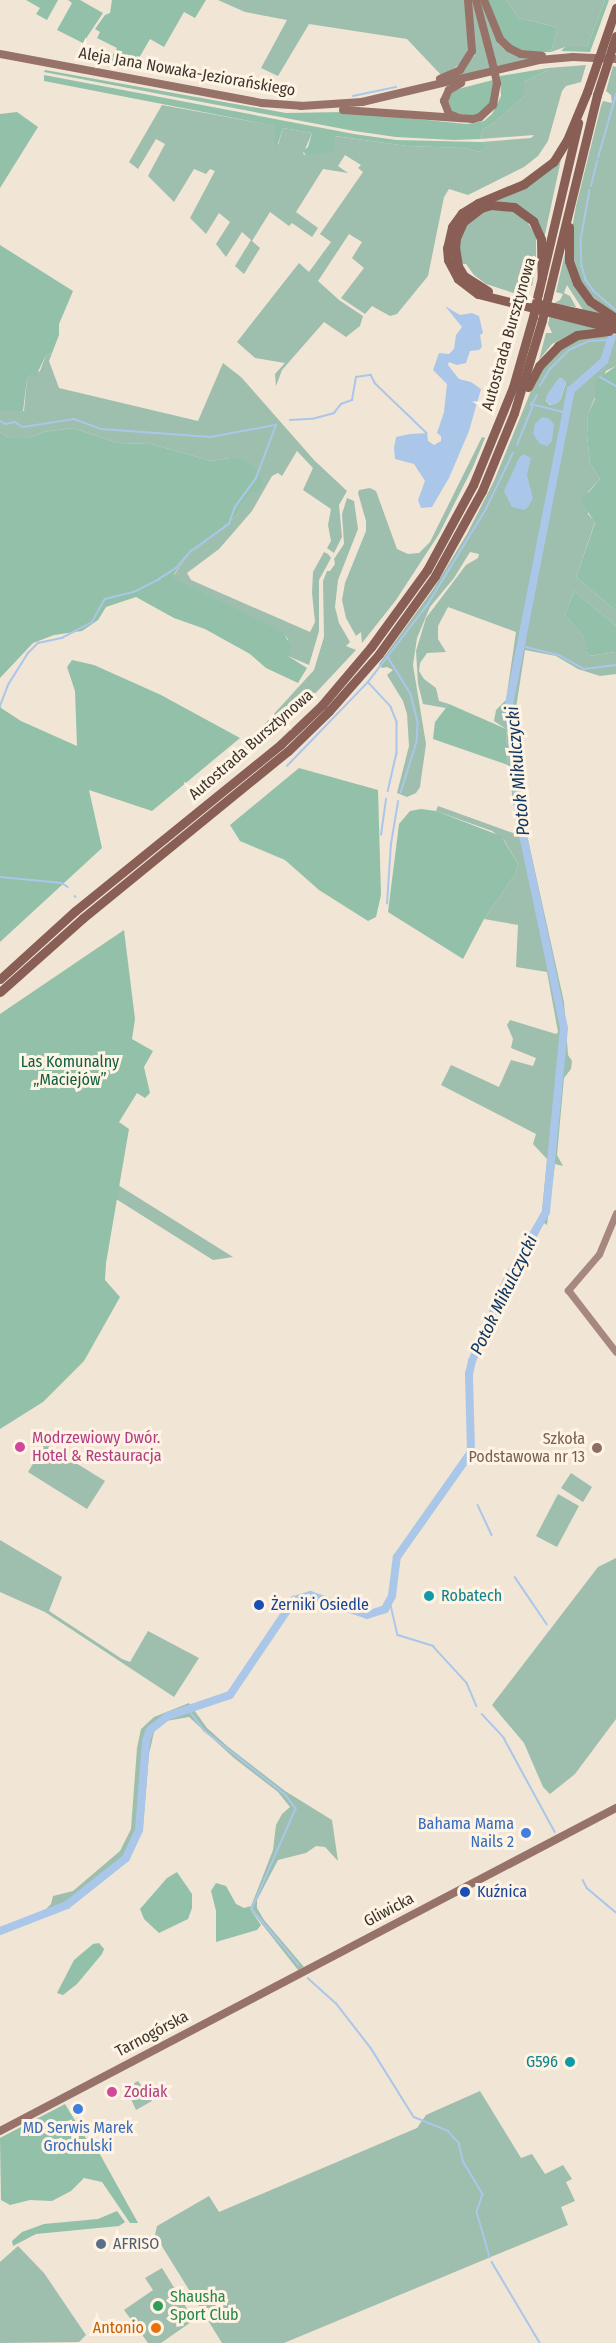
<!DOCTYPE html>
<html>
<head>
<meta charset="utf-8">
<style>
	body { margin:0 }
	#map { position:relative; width:616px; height:2343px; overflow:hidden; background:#f1e5d6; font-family:"Fira Sans Condensed",sans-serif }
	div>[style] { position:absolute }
	.green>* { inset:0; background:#9ebeae }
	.forest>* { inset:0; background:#92c0a9 }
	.water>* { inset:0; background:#aac7ea }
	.stream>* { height:1.5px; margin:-0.75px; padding:0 0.75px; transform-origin:0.75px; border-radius:0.75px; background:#aac7ea }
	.river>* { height:8px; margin:-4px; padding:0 4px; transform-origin:4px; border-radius:4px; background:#aac7ea }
	.secondary>* { height:7px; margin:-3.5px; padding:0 3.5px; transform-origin:3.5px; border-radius:3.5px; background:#a78881 }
	.primary>* { height:8px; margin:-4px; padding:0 4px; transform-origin:4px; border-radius:4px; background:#977269 }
	.highway>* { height:9px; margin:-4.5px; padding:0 4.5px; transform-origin:4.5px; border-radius:4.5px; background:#895e54 }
	.primary-bridge>* { height:8px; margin:-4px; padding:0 4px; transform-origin:4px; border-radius:4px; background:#977269 }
	.highway-bridge>* { height:9px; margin:-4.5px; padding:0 4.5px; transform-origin:4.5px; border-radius:4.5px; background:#895e54 }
	.dots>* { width:16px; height:16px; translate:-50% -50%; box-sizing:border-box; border:3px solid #fff3e3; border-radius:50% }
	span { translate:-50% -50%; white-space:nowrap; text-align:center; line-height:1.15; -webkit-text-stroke:6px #fff3e3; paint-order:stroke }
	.street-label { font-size:16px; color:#3a352f }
	.park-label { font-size:16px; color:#0d5f42 }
	.hotel-label { font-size:16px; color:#b23c85 }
	.left { translate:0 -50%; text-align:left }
	.education-label { font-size:16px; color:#785e54 }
	.right { translate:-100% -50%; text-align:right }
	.culture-label { font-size:16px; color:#0d838f }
	.transit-label { font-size:16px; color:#164399 }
	.shop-label { font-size:16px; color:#366cbe }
	.service-label { font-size:16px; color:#4e5e75 }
	.leisure-label { font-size:16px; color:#27864d }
	.food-label { font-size:16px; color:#c56008 }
	.water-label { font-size:18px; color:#0f3763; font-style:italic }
</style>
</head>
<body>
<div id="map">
	<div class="green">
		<i style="clip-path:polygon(218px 0,465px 0,470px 44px,462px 63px,442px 76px,407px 39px,309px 24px,278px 76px,261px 68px,287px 20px,245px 12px)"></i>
		<i style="clip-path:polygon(470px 0,474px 0,490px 68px,450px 79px,475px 55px)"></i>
		<i style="clip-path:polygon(479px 0,533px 58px,497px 67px)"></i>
		<i style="clip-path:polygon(506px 0,605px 0,587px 47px,565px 47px,551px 52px,557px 31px,556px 27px,519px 18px)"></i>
		<i style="clip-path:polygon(586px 65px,581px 82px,566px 86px,562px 91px,548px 141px,538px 156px,524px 167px,468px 195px,449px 189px,444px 197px,428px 276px,397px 314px,390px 316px,372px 306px,365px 314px,341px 298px,364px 268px,352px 258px,362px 242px,349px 234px,318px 281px,339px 300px,363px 316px,360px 326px,346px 337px,324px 322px,282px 370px,276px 386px,275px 374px,285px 363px,255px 358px,237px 342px,299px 263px,309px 272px,331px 242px,320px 234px,363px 172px,358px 168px,361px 165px,345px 155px,338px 166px,348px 173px,323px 169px,296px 212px,318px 228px,312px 237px,292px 223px,289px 226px,270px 212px,252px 241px,260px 248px,244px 274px,235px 266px,251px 240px,242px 232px,226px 257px,216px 244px,230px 222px,219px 213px,206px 234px,190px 218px,215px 171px,210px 169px,206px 174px,194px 169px,174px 202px,148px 176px,165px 144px,156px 139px,138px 169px,129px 162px,162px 105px,276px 126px,274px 140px,278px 145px,283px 128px,312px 133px,303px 154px,306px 155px,333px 145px,334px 136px,407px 146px,463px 148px,481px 152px,486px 145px,481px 142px,531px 138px,534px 135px,480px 139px,483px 129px,493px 124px,524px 96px,524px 82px,548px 70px,548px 68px)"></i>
		<i style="clip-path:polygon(613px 66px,616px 67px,616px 315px,585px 291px,572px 264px,572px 228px,576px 206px,601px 106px,603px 101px,612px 103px,611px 95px,606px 91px)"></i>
		<i style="clip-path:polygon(562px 155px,544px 239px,532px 216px,487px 203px,535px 181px)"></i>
		<i style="clip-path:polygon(496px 209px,516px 212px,526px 220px,536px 236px,536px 266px,532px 286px,527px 285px,526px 289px,529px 298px,486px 284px,474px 275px,466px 264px,462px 264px,460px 259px,460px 240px,464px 228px,480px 213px)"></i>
		<i style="clip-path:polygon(565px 253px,567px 264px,604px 315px,583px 310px,567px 285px,564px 293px,570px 296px,576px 307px,553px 304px,560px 300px,563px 294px,556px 292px)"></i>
		<i style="clip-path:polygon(550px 315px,598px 328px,576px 333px,552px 344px,539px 360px,546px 333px,552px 333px,548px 324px)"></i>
		<i style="clip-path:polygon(evenodd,606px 333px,616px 335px,616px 366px,606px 371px,588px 414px,587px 435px,590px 463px,600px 479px,588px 492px,588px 514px,595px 522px,576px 577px,616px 611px,616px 626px,574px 591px,565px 615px,585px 638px,588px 656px,616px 652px,616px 674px,600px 676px,578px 669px,556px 656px,525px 650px,516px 708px,519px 735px,516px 739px,521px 750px,517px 772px,523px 817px,564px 1002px,568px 1055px,572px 1061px,571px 1069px,564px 1078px,557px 1155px,563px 1166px,555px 1164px,547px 1225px,544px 1223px,535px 1240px,531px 1235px,542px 1211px,547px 1159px,533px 1144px,536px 1134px,441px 1085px,451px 1065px,499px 1087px,511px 1060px,533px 1066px,536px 1058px,511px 1048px,513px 1039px,507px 1025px,510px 1020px,556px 1034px,558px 1032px,547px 972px,516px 967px,518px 925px,484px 919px,516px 873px,518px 864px,504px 840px,492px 831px,436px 811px,438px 806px,513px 833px,517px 829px,508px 765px,506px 729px,494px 721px,496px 710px,506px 700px,516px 632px,448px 607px,438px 626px,438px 639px,446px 652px,427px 653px,420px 663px,419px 671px,424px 679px,436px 688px,439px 701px,449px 704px,446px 708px,423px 704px,418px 684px,416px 651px,426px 618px,466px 565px,478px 558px,479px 554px,470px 552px,454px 578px,430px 607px,417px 638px,413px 665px,426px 744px,420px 787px,416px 793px,407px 797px,397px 793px,409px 746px,407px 714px,403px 701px,387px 675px,393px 670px,387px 667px,382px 668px,379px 664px,434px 588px,467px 534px,494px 481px,540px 369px,557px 350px,585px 336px,606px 333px,560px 378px,566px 383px,560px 401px,550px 405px,546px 401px,548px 394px,560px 378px)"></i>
		<i style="clip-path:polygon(52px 353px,49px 361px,59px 388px,198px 421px,223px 363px,241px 377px,314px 460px,347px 491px,339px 505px,342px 537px,334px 553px,327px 548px,331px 541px,328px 525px,331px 509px,303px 490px,313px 468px,297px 451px,282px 476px,278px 473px,272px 476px,252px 511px,219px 549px,187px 573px,191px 580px,310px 632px,315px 622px,312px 593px,313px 572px,324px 552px,328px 554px,331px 558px,319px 580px,319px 631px,309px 665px,288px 656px,288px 639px,282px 632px,174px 580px,174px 575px,185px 559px,236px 516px,252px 489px,230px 458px,212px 461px,151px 444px,118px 443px,73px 428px,43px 432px,30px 438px,10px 438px,0 432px,0 411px,24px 411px,27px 379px,31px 375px,40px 371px,46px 355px)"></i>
		<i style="clip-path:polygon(482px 437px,485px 438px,473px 467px,439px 534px,396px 600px,362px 643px,361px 632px,356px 636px,346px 618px,342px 600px,345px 583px,366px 531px,366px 521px,358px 493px,359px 490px,370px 488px,376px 491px,397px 549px,408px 554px,419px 553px,430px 542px)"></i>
		<i style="clip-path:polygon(347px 498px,354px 501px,358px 529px,338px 580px,335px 607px,339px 623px,350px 642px,346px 646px,356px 650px,310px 699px,246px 755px,242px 749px,314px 670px,324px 637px,323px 581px,327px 571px,330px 571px,335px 564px,334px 559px,344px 544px,342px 514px)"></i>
		<i style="clip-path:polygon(118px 1185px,233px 1257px,213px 1260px,116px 1199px)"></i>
		<i style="clip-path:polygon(45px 1444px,105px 1481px,87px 1509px,28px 1472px)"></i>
		<i style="clip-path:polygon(571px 1473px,592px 1487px,583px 1502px,561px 1488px)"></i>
		<i style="clip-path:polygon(558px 1494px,579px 1506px,557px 1547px,536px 1536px)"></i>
		<i style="clip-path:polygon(0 1540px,62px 1577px,49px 1611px,122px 1659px,130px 1662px,148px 1631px,199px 1658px,174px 1697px,45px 1612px,0 1592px)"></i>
		<i style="clip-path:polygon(616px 1558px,616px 1719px,575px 1774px,550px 1794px,543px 1787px,524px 1743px,492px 1705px,598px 1567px)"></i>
		<i style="clip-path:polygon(189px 1703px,207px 1728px,227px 1746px,285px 1791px,332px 1820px,338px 1861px,325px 1847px,316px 1846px,306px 1853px,278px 1860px,257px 1900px,257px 1908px,264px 1920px,304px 1967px,298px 1970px,250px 1909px,273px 1850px,276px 1825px,282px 1814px,290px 1807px,278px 1792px,234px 1758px,189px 1717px,166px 1721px,155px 1728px,149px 1754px,143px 1828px,130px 1856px,115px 1871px,61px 1911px,0 1934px,0 1928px,44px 1911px,51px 1904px,53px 1896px,73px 1891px,120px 1851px,131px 1829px,137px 1748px,141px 1729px,154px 1717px)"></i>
		<i style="clip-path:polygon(138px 2081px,152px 2101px,136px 2110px,126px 2088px)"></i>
		<i style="clip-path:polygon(480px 2091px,521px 2158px,532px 2154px,545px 2174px,563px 2165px,572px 2179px,566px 2182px,575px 2201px,561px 2207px,568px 2225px,284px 2343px,222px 2343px,155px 2235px,157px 2226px,209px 2196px,219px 2212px,417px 2128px,426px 2115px)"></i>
		<i style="clip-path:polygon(18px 2246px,44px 2273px,86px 2335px,79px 2342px,0 2343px,0 2262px)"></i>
		<i style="clip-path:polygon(162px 2268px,194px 2320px,161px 2343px,148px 2343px,124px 2310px,153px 2290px,145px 2278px)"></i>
	</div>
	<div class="forest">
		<i style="clip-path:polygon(26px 0,58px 0,47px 20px,36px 14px,40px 8px)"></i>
		<i style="clip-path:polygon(68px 0,80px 0,103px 13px,83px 43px,57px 30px,72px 3px)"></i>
		<i style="clip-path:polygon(112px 0,206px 0,195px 18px,184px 12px,164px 47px,150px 39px,132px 70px,106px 66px,117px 48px,97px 38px,100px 32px,95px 29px,105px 15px,110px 13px)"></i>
		<i style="clip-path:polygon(488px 0,506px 0,519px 18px,556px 27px,557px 31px,551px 52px,532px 52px,514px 47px,502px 37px)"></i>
		<i style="clip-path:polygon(605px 0,609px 0,590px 52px,561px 51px,565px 47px,587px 47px)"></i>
		<i style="clip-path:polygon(548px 68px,548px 70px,524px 82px,524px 96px,493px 124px,483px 129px,480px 139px,454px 140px,396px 137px,354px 131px,44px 72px,45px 70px,286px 113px,345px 112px,467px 124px,484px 121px,492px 114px,501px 96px,500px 76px)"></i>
		<i style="clip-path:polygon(44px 75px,354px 134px,396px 140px,481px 142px,487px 145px,481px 152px,463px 148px,407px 146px,335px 136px,334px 152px,306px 155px,303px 151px,308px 147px,312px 133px,283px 128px,276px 149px,274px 140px,275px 126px,44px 81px)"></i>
		<i style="clip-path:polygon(493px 80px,494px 94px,486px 110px,473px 116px,453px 113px,448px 100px,454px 90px)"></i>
		<i style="clip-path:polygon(17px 112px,38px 127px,0 188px,0 114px)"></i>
		<i style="clip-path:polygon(0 245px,73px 291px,59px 324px,59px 335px,52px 353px,46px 355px,36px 376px,31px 375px,27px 379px,23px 411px,0 411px)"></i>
		<i style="clip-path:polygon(616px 366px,616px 611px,576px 577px,595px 523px,581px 501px,600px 479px,590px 463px,587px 435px,588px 414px,595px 399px,595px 381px)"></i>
		<i style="clip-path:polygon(73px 428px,118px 443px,151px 444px,212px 461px,230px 458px,243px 460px,253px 466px,260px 474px,262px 487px,256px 493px,252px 490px,236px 516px,185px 559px,174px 574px,174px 579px,283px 632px,291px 646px,288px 656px,307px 668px,298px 683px,266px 668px,250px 654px,205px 629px,174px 618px,136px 597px,106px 607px,98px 620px,82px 631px,54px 635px,33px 643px,0 678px,0 432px,10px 438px,30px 438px,43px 432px)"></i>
		<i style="clip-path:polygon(574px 591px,616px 626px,616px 652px,588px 656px,584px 637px,565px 615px)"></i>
		<i style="clip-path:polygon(72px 660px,94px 665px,161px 695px,240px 738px,152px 811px,89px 790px,102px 848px,0 942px,0 704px,1px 708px,21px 721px,77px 746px,75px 691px,67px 667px)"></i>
		<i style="clip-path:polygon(449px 704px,506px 729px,508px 765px,433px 739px,435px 722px)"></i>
		<i style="clip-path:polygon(299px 768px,378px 790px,381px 895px,376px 917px,368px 921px,319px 890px,285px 860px,240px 841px,230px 825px)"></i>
		<i style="clip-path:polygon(421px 809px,436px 811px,501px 836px,518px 864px,516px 873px,484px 919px,463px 959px,388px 912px,399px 824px,410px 811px)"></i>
		<i style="clip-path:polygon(124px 930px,135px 1019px,132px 1039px,153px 1051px,144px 1067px,150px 1093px,145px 1098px,137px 1093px,119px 1122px,129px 1129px,106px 1263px,105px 1280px,120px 1297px,84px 1361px,43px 1402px,0 1429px,0 1014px)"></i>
		<i style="clip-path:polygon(177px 1872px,192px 1894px,192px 1908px,188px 1919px,159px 1933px,144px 1919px,140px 1909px,167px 1878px)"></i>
		<i style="clip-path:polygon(216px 1883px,226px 1886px,236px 1904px,244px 1908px,251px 1906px,250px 1909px,261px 1925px,257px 1930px,216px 1942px,216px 1911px,211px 1891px)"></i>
		<i style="clip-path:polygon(99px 1943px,104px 1949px,102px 1954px,77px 1984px,63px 1995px,57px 1993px,74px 1960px,93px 1944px)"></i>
		<i style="clip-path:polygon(65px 2104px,90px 2145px,97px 2149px,138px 2223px,130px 2223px,102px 2182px,84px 2178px,71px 2191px,52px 2201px,30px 2200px,10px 2205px,1px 2200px,0 2138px)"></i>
		<i style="clip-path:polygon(117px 2211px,125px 2222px,119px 2226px,36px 2234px,13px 2246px,12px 2241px,22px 2232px,44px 2224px,98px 2219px)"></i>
	</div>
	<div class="water">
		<i style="clip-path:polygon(445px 306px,460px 315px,472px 313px,479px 316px,483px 333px,480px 335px,482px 347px,479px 350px,470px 351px,466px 363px,457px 365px,449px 362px,448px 365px,459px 379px,471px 382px,481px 389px,469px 431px,449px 478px,432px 507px,421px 508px,418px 500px,425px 481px,414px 464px,395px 459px,394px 448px,396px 437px,410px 434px,427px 433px,428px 441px,434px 445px,441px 441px,441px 436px,437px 433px,444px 412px,447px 384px,433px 370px,439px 353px,449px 354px,454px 349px,456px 335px,462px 327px)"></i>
		<i style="clip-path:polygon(562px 378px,566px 382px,560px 401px,554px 405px,547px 403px,546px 397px,557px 380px)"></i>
		<i style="clip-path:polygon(542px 417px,548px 418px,554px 424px,552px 441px,547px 446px,540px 444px,533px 434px,535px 424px)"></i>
		<i style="clip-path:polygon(524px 454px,531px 458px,527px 475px,533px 498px,528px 507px,524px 510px,512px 507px,504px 491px,519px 458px)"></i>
	</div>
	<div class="stream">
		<i style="left:353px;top:96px;width:44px;rotate:-11.8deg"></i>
		<i style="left:598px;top:158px;width:66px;rotate:-74.1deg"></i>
		<i style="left:591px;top:186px;width:25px;rotate:-76deg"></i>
		<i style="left:590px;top:190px;width:51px;rotate:100.2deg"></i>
		<i style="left:581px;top:240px;width:26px;rotate:88deg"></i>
		<i style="left:582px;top:266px;width:15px;rotate:74deg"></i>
		<i style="left:586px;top:280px;width:14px;rotate:54deg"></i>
		<i style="left:594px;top:291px;width:29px;rotate:41deg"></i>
		<i style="left:600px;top:377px;width:18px;rotate:29deg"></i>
		<i style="left:540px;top:386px;width:20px;rotate:-60deg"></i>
		<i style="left:550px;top:369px;width:27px;rotate:-45deg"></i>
		<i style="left:569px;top:350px;width:22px;rotate:-24deg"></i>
		<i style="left:589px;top:341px;width:22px;rotate:-3deg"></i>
		<i style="left:532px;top:404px;width:10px;rotate:-61deg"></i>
		<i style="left:290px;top:420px;width:22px;rotate:-3deg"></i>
		<i style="left:312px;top:419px;width:23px;rotate:-15deg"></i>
		<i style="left:334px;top:413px;width:11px;rotate:-52deg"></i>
		<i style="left:341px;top:404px;width:12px;rotate:-20deg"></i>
		<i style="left:352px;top:400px;width:23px;rotate:-80deg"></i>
		<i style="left:356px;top:377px;width:15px;rotate:-8deg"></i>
		<i style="left:371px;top:375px;width:9px;rotate:63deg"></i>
		<i style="left:375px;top:383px;width:72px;rotate:43.9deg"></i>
		<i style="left:0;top:421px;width:7px;rotate:27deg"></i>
		<i style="left:6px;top:424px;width:9px;rotate:-13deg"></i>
		<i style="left:15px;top:422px;width:9px;rotate:32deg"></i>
		<i style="left:23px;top:427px;width:52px;rotate:-8.9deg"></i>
		<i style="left:74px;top:419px;width:29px;rotate:20deg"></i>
		<i style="left:101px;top:429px;width:110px;rotate:4.2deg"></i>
		<i style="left:211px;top:437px;width:65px;rotate:-10.6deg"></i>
		<i style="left:517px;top:445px;width:40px;rotate:-68deg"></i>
		<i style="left:532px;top:408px;width:4px;rotate:-104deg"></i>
		<i style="left:531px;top:404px;width:36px;rotate:14deg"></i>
		<i style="left:520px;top:645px;width:2px;rotate:27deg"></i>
		<i style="left:526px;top:647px;width:34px;rotate:14deg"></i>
		<i style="left:559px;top:655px;width:29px;rotate:29deg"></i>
		<i style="left:584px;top:669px;width:32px;rotate:-7deg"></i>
		<i style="left:388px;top:657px;width:44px;rotate:58.1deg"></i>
		<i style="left:411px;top:694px;width:30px;rotate:76deg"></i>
		<i style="left:418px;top:723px;width:19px;rotate:93deg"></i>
		<i style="left:417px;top:742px;width:53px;rotate:107.4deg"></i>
		<i style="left:369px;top:683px;width:33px;rotate:47deg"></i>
		<i style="left:391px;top:707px;width:16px;rotate:68deg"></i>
		<i style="left:397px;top:722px;width:31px;rotate:90deg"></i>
		<i style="left:397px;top:753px;width:39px;rotate:103deg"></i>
		<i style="left:0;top:706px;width:22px;rotate:-69deg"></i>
		<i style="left:8px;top:685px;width:36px;rotate:-58deg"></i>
		<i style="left:27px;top:654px;width:16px;rotate:-45deg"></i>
		<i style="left:38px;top:643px;width:25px;rotate:-12deg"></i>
		<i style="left:62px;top:638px;width:34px;rotate:-28deg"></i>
		<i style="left:92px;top:622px;width:26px;rotate:-61deg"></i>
		<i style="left:105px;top:599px;width:30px;rotate:-14deg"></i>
		<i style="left:134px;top:592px;width:28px;rotate:-27deg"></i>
		<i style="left:159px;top:579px;width:20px;rotate:-33deg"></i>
		<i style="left:176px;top:568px;width:23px;rotate:-49deg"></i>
		<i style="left:191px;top:551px;width:47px;rotate:-35.4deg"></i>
		<i style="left:229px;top:524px;width:18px;rotate:-71deg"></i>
		<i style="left:235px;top:507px;width:36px;rotate:-54deg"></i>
		<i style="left:256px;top:478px;width:57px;rotate:-69.3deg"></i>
		<i style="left:287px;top:766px;width:117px;rotate:-46deg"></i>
		<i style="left:368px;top:682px;width:98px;rotate:-52.4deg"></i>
		<i style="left:428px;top:604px;width:111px;rotate:-58.6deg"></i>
		<i style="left:486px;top:509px;width:62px;rotate:-64.3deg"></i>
		<i style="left:381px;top:835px;width:36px;rotate:-82deg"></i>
		<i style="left:0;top:877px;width:62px;rotate:5.5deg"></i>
		<i style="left:62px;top:883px;width:7px;rotate:34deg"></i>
		<i style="left:75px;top:896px;width:1px;rotate:45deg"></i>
		<i style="left:387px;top:904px;width:60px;rotate:-86.2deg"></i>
		<i style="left:391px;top:844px;width:43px;rotate:-80.5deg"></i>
		<i style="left:527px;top:1247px;width:2px;rotate:27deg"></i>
		<i style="left:478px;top:1505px;width:33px;rotate:65deg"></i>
		<i style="left:515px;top:1577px;width:57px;rotate:55.8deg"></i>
		<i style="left:390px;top:1601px;width:35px;rotate:77deg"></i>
		<i style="left:398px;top:1635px;width:37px;rotate:17deg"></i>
		<i style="left:433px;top:1646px;width:50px;rotate:47.4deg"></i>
		<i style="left:467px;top:1683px;width:25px;rotate:67deg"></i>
		<i style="left:189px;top:1710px;width:26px;rotate:53deg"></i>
		<i style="left:205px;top:1731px;width:103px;rotate:38.3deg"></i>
		<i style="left:286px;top:1795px;width:17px;rotate:54deg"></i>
		<i style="left:296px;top:1809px;width:109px;rotate:113.7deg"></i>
		<i style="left:252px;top:1909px;width:73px;rotate:50deg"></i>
		<i style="left:482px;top:1714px;width:33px;rotate:47deg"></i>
		<i style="left:504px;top:1738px;width:107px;rotate:61.5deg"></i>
		<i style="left:583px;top:1880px;width:9px;rotate:63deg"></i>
		<i style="left:587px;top:1888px;width:38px;rotate:40deg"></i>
		<i style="left:308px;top:1978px;width:38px;rotate:42deg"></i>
		<i style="left:336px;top:2003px;width:57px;rotate:52.1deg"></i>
		<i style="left:371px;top:2048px;width:81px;rotate:58.1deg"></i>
		<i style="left:414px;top:2117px;width:37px;rotate:22deg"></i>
		<i style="left:448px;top:2131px;width:16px;rotate:47deg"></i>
		<i style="left:459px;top:2143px;width:18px;rotate:77deg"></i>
		<i style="left:463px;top:2161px;width:39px;rotate:59deg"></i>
		<i style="left:483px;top:2194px;width:19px;rotate:108deg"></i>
		<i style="left:477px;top:2212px;width:47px;rotate:73.9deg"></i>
		<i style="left:492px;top:2262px;width:94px;rotate:59.3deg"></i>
	</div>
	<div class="river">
		<i style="left:0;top:1931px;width:72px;rotate:-21.2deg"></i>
		<i style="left:67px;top:1905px;width:75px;rotate:-38.5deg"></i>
		<i style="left:126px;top:1858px;width:31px;rotate:-65deg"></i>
		<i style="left:139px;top:1830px;width:89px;rotate:-85.5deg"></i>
		<i style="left:146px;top:1741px;width:12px;rotate:-70deg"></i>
		<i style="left:150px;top:1730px;width:23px;rotate:-38deg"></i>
		<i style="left:168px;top:1716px;width:65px;rotate:-18.7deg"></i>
		<i style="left:230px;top:1695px;width:115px;rotate:-56deg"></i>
		<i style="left:294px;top:1600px;width:17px;rotate:-17deg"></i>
		<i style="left:310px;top:1595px;width:60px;rotate:19.3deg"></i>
		<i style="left:367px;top:1615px;width:19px;rotate:-18deg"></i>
		<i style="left:385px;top:1609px;width:15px;rotate:-62deg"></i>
		<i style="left:392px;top:1596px;width:39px;rotate:-83deg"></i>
		<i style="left:397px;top:1557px;width:128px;rotate:-54.8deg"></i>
		<i style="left:471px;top:1452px;width:78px;rotate:-91.5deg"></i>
		<i style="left:469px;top:1374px;width:13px;rotate:-77deg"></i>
		<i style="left:472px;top:1361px;width:93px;rotate:-66.5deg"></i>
		<i style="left:509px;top:1276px;width:74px;rotate:-60deg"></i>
		<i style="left:546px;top:1212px;width:185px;rotate:-84.4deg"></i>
		<i style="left:564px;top:1028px;width:216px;rotate:-102deg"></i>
		<i style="left:519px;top:817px;width:112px;rotate:-95.1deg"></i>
		<i style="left:509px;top:705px;width:321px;rotate:-78.9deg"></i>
		<i style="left:571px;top:390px;width:44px;rotate:-41.3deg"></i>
		<i style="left:604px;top:361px;width:25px;rotate:-72deg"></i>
	</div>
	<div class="secondary">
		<i style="left:616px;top:1213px;width:44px;rotate:112.5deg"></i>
		<i style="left:599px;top:1254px;width:48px;rotate:130.7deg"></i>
		<i style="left:568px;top:1290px;width:78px;rotate:52.3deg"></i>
	</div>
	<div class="primary">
		<i style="left:476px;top:0;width:63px;rotate:75.3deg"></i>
		<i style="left:484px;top:0;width:42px;rotate:67.7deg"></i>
		<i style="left:500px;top:39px;width:13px;rotate:45deg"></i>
		<i style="left:509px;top:48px;width:13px;rotate:27deg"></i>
		<i style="left:521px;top:54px;width:21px;rotate:5deg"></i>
		<i style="left:0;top:54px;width:267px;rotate:10.6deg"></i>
		<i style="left:262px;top:103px;width:39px;rotate:4deg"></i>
		<i style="left:301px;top:106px;width:61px;rotate:-3.8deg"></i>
		<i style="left:362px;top:102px;width:182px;rotate:-13.3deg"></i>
		<i style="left:539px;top:60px;width:34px;rotate:-5deg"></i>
		<i style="left:573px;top:57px;width:43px;rotate:2.7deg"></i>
		<i style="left:440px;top:79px;width:22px;rotate:-24deg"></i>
		<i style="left:460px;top:70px;width:22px;rotate:-58deg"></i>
		<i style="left:472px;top:51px;width:51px;rotate:-94.5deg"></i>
		<i style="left:343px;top:110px;width:130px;rotate:4deg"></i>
		<i style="left:473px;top:119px;width:7px;rotate:-16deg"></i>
		<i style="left:480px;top:117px;width:18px;rotate:-43deg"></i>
		<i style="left:493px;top:105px;width:22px;rotate:-80deg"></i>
		<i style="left:459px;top:118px;width:11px;rotate:-158deg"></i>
		<i style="left:449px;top:114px;width:14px;rotate:-111deg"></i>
		<i style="left:444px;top:101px;width:12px;rotate:-66deg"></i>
		<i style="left:449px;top:90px;width:14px;rotate:-30deg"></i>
		<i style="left:0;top:2131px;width:696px;rotate:-27.67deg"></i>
	</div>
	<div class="highway">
		<i style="left:609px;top:57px;width:22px;rotate:-72deg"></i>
		<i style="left:587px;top:92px;width:52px;rotate:112.6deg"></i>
		<i style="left:567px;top:140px;width:26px;rotate:122deg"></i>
		<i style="left:553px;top:162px;width:36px;rotate:143deg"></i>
		<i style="left:524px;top:184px;width:50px;rotate:157.6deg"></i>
		<i style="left:478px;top:203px;width:19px;rotate:148deg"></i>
		<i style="left:462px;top:213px;width:17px;rotate:126deg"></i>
		<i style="left:452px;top:227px;width:22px;rotate:103deg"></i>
		<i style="left:447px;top:248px;width:12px;rotate:85deg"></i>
		<i style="left:448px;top:260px;width:21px;rotate:62deg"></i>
		<i style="left:458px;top:279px;width:25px;rotate:37deg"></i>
		<i style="left:478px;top:294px;width:142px;rotate:14.2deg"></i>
		<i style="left:569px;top:227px;width:34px;rotate:90deg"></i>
		<i style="left:569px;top:261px;width:23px;rotate:70deg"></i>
		<i style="left:577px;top:283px;width:22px;rotate:54deg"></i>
		<i style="left:590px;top:301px;width:29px;rotate:34deg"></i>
		<i style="left:488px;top:291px;width:28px;rotate:-148deg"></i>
		<i style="left:464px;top:276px;width:12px;rotate:-121deg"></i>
		<i style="left:458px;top:266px;width:18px;rotate:-99deg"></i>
		<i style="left:455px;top:248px;width:10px;rotate:-84deg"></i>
		<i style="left:456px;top:238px;width:17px;rotate:-66deg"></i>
		<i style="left:463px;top:222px;width:23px;rotate:-38deg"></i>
		<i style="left:481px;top:208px;width:10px;rotate:-17deg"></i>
		<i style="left:491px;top:205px;width:23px;rotate:5deg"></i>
		<i style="left:514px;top:207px;width:24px;rotate:36deg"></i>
		<i style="left:533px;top:221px;width:20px;rotate:66deg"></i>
		<i style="left:541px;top:239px;width:39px;rotate:89deg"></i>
		<i style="left:538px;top:294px;width:176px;rotate:-76.8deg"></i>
		<i style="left:548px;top:296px;width:207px;rotate:-76.3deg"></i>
		<i style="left:539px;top:304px;width:79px;rotate:12.4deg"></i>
		<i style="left:528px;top:387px;width:24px;rotate:-62deg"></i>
		<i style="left:539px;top:366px;width:28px;rotate:-46deg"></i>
		<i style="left:558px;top:346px;width:22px;rotate:-30deg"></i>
		<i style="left:577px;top:335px;width:32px;rotate:-7deg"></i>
		<i style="left:0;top:979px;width:101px;rotate:-42.2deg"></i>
		<i style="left:75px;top:911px;width:265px;rotate:-39deg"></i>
		<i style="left:281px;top:744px;width:57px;rotate:-43.6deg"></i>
		<i style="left:322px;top:705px;width:76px;rotate:-49.8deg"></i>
		<i style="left:371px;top:647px;width:95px;rotate:-54deg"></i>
		<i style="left:427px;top:570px;width:97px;rotate:-61.6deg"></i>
		<i style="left:473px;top:485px;width:106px;rotate:-67.8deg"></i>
		<i style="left:513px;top:387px;width:73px;rotate:-74.1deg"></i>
		<i style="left:0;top:992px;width:111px;rotate:-41.7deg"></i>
		<i style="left:83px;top:918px;width:264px;rotate:-39.2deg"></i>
		<i style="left:288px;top:751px;width:57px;rotate:-44.3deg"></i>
		<i style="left:329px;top:711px;width:76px;rotate:-48.7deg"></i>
		<i style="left:379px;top:654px;width:96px;rotate:-54.3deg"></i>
		<i style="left:435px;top:576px;width:97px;rotate:-61.1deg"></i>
		<i style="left:482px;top:491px;width:84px;rotate:-67.7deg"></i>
		<i style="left:514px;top:413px;width:97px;rotate:-73.2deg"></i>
	</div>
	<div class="primary-bridge">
		<i style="left:492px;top:61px;width:23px;rotate:77deg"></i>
	</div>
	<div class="highway-bridge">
		<i style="left:587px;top:92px;width:89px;rotate:-71deg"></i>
		<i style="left:597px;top:95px;width:40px;rotate:-72deg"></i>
		<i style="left:533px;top:317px;width:24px;rotate:-78deg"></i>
		<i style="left:542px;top:320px;width:25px;rotate:-76deg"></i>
	</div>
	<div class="dots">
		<i style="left:20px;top:1447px;background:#d1479c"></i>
		<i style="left:597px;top:1448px;background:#8d6e63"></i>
		<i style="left:429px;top:1596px;background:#0f9aa8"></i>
		<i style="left:259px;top:1605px;background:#1a4fb4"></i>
		<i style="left:526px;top:1833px;background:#3f7fe0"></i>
		<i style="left:465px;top:1892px;background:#1a4fb4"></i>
		<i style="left:570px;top:2062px;background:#0f9aa8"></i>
		<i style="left:112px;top:2092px;background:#d1479c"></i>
		<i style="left:78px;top:2109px;background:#3f7fe0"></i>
		<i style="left:101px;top:2244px;background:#5c6f8a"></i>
		<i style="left:158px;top:2306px;background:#2e9e5b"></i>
		<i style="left:156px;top:2328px;background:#e8710a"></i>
	</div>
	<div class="street-label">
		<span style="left:187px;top:72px;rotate:10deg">Aleja Jana Nowaka-Jeziorańskiego</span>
		<span style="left:509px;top:334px;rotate:-74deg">Autostrada Bursztynowa</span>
		<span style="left:251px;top:745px;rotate:-41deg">Autostrada Bursztynowa</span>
		<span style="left:389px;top:1910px;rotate:-28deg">Gliwicka</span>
		<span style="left:152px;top:2034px;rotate:-28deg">Tarnogórska</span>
	</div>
	<div class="park-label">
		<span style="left:70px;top:1071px">Las Komunalny<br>„Maciejów”</span>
	</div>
	<div class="hotel-label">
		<span class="left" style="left:32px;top:1447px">Modrzewiowy Dwór.<br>Hotel &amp; Restauracja</span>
		<span class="left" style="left:124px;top:2092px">Zodiak</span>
	</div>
	<div class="education-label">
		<span class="right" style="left:585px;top:1448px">Szkoła<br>Podstawowa nr 13</span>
	</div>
	<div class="culture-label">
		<span class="left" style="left:441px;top:1596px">Robatech</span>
		<span class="right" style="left:558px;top:2062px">G596</span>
	</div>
	<div class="transit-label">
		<span class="left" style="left:271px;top:1605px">Żerniki Osiedle</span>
		<span class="left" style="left:477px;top:1892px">Kuźnica</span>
	</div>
	<div class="shop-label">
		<span class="right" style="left:514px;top:1833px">Bahama Mama<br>Nails 2</span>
		<span style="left:78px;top:2137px">MD Serwis Marek<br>Grochulski</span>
	</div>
	<div class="service-label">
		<span class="left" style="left:113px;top:2244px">AFRISO</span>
	</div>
	<div class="leisure-label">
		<span class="left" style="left:170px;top:2306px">Shausha<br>Sport Club</span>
	</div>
	<div class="food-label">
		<span class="right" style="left:144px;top:2328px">Antonio</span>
	</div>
	<div class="water-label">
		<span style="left:518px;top:771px;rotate:-95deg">Potok Mikulczycki</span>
		<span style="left:504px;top:1295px;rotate:-64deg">Potok Mikulczycki</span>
	</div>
</div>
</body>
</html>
